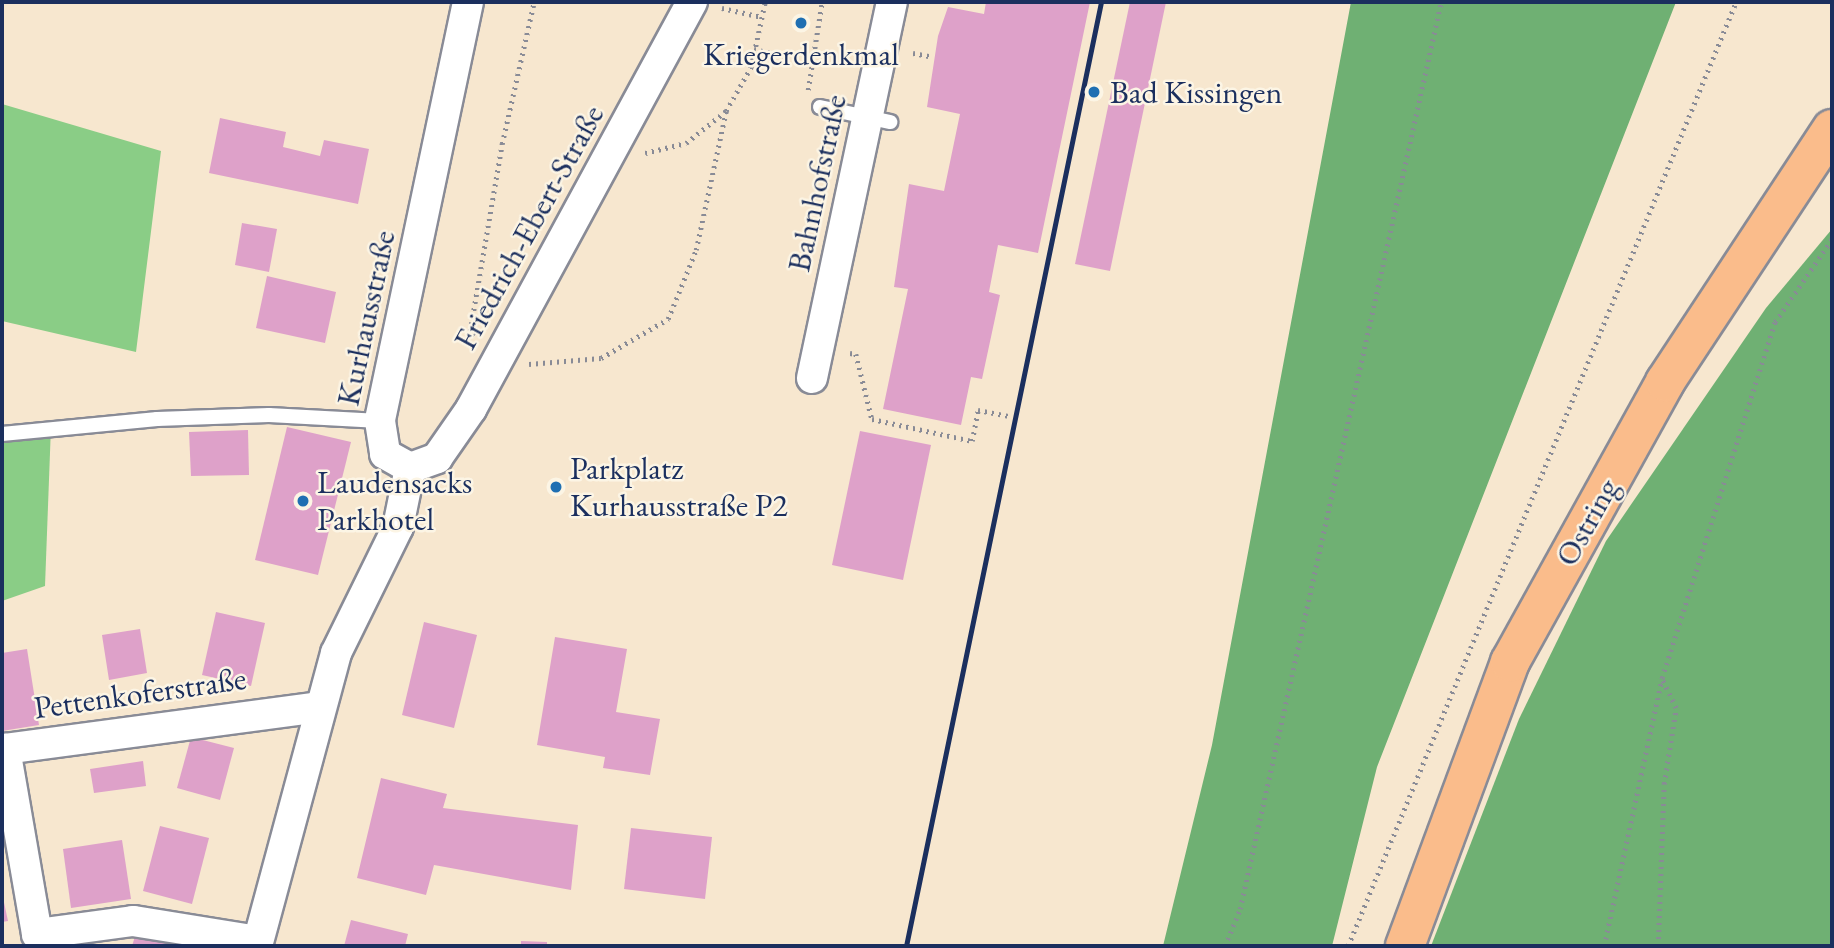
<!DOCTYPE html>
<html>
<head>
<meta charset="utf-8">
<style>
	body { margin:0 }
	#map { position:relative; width:1834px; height:948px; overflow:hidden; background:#f7e7cf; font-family:"EB Garamond",serif }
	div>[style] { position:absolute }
	.green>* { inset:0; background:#8acd86 }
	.forest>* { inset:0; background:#6fb073 }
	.building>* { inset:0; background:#dea1c9 }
	.path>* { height:4.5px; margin-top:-2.25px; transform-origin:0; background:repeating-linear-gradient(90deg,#898b96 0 2px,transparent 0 7px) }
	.roads { filter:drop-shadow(2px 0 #898b96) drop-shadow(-2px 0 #898b96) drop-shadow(0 2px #898b96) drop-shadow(0 -2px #898b96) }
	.lane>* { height:14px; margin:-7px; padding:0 7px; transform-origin:7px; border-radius:7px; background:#fff }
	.street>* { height:30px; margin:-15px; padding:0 15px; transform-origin:15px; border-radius:15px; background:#fff }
	.primary>* { height:38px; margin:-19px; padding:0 19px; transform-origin:19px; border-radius:19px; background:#fabc8b }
	.rail>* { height:5px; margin:-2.5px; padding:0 2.5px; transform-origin:2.5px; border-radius:2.5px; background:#1b2f5e }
	.dots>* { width:19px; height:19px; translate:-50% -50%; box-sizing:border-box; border:4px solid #fcf5e5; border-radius:50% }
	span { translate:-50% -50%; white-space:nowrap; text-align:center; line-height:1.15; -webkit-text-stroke:5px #fcf5e5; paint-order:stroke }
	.poi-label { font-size:32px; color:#1b2f5e }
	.left { translate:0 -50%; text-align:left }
	.street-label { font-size:32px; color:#1b2f5e }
	.frame { position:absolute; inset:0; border:4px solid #1b2f5e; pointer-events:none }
</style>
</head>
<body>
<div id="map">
	<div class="green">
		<i style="clip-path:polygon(2px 104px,161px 151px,136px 352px,2px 321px)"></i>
		<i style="clip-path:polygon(51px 426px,45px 586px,2px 601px,2px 434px)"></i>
	</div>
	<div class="forest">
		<i style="clip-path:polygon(1351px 2px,1676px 2px,1377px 767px,1332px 946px,1163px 946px,1212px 745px)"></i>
		<i style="clip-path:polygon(1832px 229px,1832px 946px,1431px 946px,1519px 719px,1606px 541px,1766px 308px)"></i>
	</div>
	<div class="building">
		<i style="clip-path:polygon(986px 2px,1090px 2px,1038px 253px,998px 245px,989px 292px,1000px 295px,982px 379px,971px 377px,961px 425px,883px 409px,908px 289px,894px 287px,909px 184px,944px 191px,960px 114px,927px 107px,938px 36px,948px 7px,984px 14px)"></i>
		<i style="clip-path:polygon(1130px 2px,1166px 2px,1110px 271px,1075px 264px)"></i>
		<i style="clip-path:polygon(220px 118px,286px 132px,283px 147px,320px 156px,324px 140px,369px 149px,358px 204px,209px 173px)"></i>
		<i style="clip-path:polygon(242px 223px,277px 229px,269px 272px,235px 265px)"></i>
		<i style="clip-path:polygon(267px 276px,336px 292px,325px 343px,256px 328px)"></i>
		<i style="clip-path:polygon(287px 427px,351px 442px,318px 575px,255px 560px)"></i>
		<i style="clip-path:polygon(248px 430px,249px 475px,191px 476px,189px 432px)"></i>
		<i style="clip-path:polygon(860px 431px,931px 445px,903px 580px,832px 565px)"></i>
		<i style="clip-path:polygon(216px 612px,265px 623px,251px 686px,202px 675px)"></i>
		<i style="clip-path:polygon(424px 622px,477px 635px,454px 728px,402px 715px)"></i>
		<i style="clip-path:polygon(140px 629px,147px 673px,109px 680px,102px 635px)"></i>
		<i style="clip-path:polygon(555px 637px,627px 649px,616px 712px,660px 719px,650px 775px,603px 768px,605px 757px,537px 745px)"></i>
		<i style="clip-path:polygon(27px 649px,39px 725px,2px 731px,2px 653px)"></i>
		<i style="clip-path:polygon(191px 737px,234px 748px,220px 800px,177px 788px)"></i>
		<i style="clip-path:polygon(143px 761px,146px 786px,94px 793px,90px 769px)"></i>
		<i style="clip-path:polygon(381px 778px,447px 794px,443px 808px,578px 825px,571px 890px,434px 865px,426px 895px,357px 878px)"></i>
		<i style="clip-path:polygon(160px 826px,209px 838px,192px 904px,143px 891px)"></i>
		<i style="clip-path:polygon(631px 828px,712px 837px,705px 899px,624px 889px)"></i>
		<i style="clip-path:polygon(122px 840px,131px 899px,71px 908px,63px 849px)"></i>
		<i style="clip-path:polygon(2px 893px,8px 921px,2px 922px)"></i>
		<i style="clip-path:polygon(351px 920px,408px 934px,405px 946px,344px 946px)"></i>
		<i style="clip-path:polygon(136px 933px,182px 945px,182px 946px,132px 946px)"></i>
		<i style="clip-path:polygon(521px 941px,547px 942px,547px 946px,521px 946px)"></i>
	</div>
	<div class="path">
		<i style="left:722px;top:8px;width:41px;rotate:12.7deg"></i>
		<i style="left:754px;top:49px;width:56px;rotate:12.3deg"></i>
		<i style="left:913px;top:53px;width:20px;rotate:11deg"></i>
		<i style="left:808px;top:90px;width:89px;rotate:-81deg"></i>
		<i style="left:645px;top:153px;width:42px;rotate:-13.7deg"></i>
		<i style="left:686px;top:143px;width:51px;rotate:-38.7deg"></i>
		<i style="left:726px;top:111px;width:51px;rotate:-60.4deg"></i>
		<i style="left:751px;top:67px;width:66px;rotate:-77.8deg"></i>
		<i style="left:475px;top:335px;width:6px;rotate:-141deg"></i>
		<i style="left:470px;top:331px;width:190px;rotate:-80.3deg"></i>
		<i style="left:502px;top:144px;width:146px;rotate:-77.3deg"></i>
		<i style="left:850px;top:353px;width:6px;rotate:9deg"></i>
		<i style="left:856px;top:354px;width:67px;rotate:76.2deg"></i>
		<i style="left:872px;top:419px;width:102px;rotate:12.4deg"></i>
		<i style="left:972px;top:441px;width:32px;rotate:-79deg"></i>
		<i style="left:978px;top:410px;width:31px;rotate:11deg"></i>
		<i style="left:529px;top:364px;width:72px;rotate:-4.8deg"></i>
		<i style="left:601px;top:358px;width:78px;rotate:-30.2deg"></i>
		<i style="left:668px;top:319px;width:74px;rotate:-67.9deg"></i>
		<i style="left:696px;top:250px;width:142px;rotate:-77.8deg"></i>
		<i style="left:1225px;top:946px;width:40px;rotate:-68deg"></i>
		<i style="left:1240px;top:909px;width:929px;rotate:-77.5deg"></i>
		<i style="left:1348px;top:946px;width:1021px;rotate:-67.66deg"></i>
		<i style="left:1604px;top:946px;width:274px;rotate:-77.8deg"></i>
		<i style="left:1662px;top:678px;width:374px;rotate:-72.4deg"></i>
		<i style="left:1775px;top:322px;width:101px;rotate:-55.5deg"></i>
		<i style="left:1658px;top:946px;width:162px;rotate:-87.9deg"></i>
		<i style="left:1664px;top:784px;width:77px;rotate:-81deg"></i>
		<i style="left:1676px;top:708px;width:32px;rotate:-116deg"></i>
	</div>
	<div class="roads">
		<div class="lane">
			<i style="left:820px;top:107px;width:72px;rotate:12.1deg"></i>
			<i style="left:2px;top:434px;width:156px;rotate:-5.5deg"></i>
			<i style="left:157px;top:419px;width:112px;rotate:-2deg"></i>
			<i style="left:269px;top:415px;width:111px;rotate:3.1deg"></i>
		</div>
		<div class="street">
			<i style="left:468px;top:2px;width:428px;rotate:101.9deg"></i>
			<i style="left:380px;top:421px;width:33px;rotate:81deg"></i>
			<i style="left:385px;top:454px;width:29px;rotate:29deg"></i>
			<i style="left:410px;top:468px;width:29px;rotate:-20deg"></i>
			<i style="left:437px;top:458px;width:60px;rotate:-55.2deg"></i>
			<i style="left:471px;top:409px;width:463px;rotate:-61.5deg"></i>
			<i style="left:812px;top:378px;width:384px;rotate:-78deg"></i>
			<i style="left:258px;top:941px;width:127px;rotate:-170.9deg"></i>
			<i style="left:133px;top:921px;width:97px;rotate:172.3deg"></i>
			<i style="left:37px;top:934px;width:188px;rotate:-99.8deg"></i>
			<i style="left:5px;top:749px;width:317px;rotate:-7.6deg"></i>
			<i style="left:257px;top:946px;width:303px;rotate:-74.9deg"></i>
			<i style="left:336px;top:653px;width:140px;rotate:-63.8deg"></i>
			<i style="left:398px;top:527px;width:60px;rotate:-78.5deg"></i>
		</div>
		<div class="primary">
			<i style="left:1405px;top:946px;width:303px;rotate:-69.7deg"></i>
			<i style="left:1510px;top:662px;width:320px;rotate:-61deg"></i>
			<i style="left:1665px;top:382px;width:303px;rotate:-56.6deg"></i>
		</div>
	</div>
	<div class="rail">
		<i style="left:906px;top:946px;width:964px;rotate:-78.33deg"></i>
	</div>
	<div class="dots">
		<i style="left:801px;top:23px;background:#1f6fb2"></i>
		<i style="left:1094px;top:92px;background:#1f6fb2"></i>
		<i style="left:556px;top:487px;background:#1f6fb2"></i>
		<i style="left:303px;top:501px;background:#1f6fb2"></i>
	</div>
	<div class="poi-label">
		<span style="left:801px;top:54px">Kriegerdenkmal</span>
		<span class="left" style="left:1110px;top:92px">Bad Kissingen</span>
		<span class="left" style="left:570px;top:487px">Parkplatz<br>Kurhausstraße P2</span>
		<span class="left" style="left:317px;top:501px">Laudensacks<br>Parkhotel</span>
	</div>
	<div class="street-label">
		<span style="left:817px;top:183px;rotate:-78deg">Bahnhofstraße</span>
		<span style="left:529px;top:227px;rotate:-61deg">Friedrich-Ebert-Straße</span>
		<span style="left:366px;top:318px;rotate:-78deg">Kurhausstraße</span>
		<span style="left:1587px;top:522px;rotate:-61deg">Ostring</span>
		<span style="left:140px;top:693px;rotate:-8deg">Pettenkoferstraße</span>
	</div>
	<div class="frame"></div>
</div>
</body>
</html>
